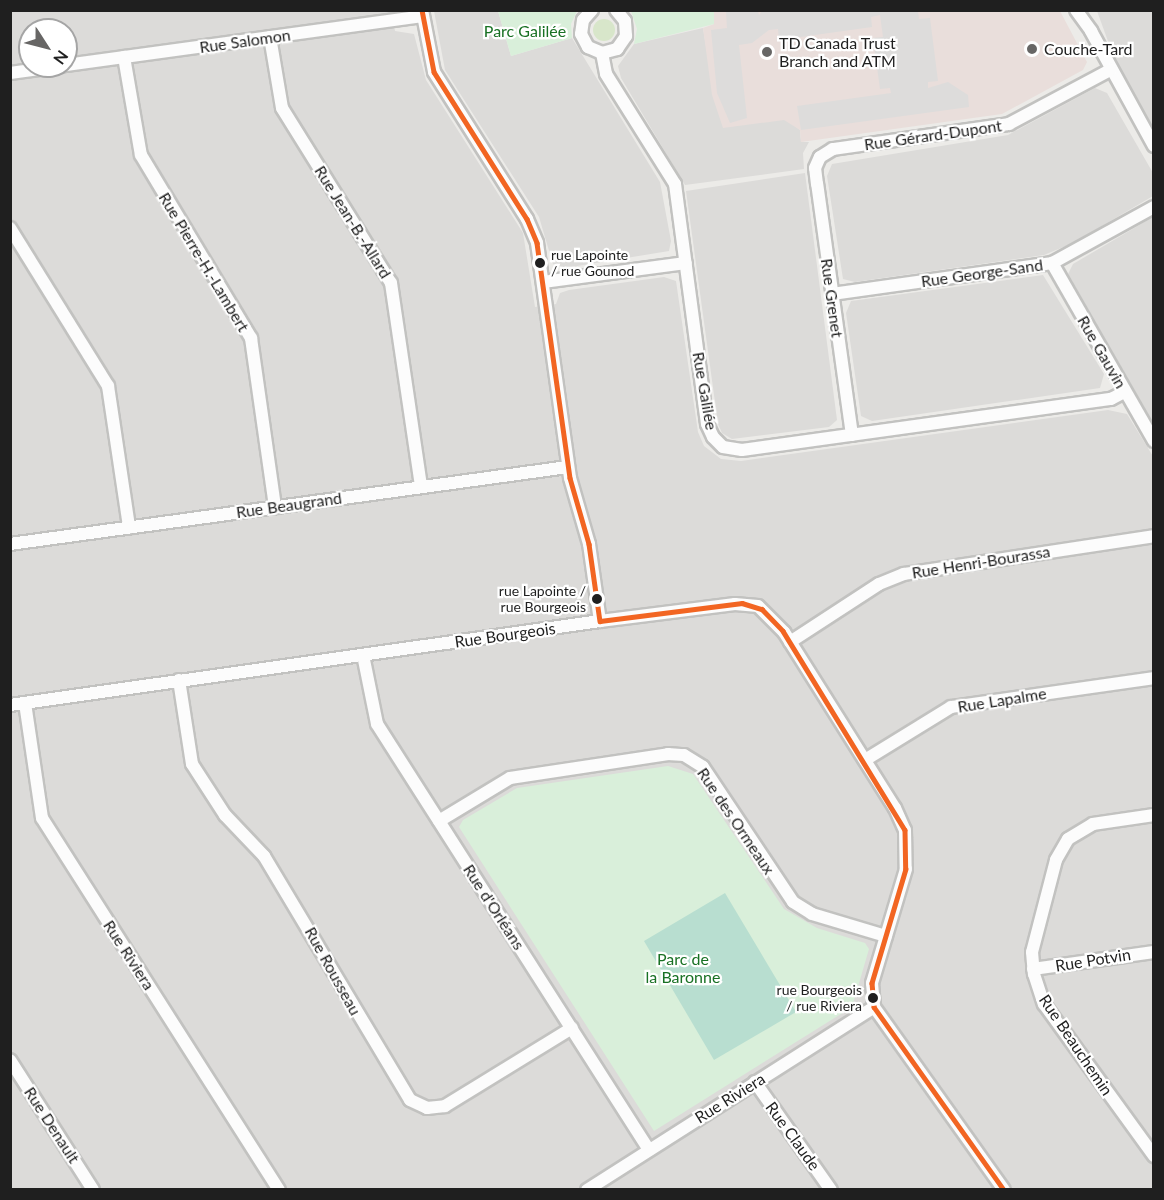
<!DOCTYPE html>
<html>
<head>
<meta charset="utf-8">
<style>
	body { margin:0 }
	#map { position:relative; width:1164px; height:1200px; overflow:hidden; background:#ecebe8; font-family:Lato,sans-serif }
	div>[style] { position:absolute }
	.residential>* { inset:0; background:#dcdbd9 }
	.commercial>* { inset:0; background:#e9dedb }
	.grass>* { inset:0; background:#d8e6ca }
	.round { border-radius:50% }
	.park>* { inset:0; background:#d9efda }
	.pitch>* { inset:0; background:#b8ded0 }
	.parking>* { inset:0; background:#dddcdb }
	.roads { filter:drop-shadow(2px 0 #c2c2c0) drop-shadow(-2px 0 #c2c2c0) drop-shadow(0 2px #c2c2c0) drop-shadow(0 -2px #c2c2c0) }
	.minor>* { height:12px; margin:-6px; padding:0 6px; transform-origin:6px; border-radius:6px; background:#fcfcfc }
	.bus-1>* { height:4.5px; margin:-2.25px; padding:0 2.25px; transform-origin:2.25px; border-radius:2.25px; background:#f26522 }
	.dots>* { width:16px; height:16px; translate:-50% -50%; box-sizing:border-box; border:3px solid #fff; border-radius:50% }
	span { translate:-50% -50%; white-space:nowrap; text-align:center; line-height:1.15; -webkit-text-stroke:4.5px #fff; paint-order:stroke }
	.bus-label { font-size:14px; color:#1f1f1f }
	.left { translate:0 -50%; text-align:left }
	.right { translate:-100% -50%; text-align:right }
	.park-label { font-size:16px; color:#197124 }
	.street-label { font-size:16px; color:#1f1f1f }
	.poi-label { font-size:16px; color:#1f1f1f }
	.frame { position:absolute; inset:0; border:12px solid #1f1f1f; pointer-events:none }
	.north { position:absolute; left:18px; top:18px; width:60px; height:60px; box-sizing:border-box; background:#fff; border:2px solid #a5a5a5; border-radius:50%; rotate:126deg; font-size:16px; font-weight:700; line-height:24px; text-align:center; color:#1f1f1f }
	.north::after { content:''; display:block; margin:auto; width:21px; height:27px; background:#676665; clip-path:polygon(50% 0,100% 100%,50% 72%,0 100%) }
</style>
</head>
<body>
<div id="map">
	<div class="residential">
		<i style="clip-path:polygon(evenodd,10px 11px,391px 11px,395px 31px,414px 34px,426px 80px,523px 233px,535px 307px,556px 304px,560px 293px,569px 290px,664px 277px,676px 281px,698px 432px,704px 446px,721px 459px,741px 461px,1108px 410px,1127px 414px,1154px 458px,1153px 1189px,11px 1189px,10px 11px,30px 30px,66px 30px,66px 66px,30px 66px,30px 30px)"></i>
		<i style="clip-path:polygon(434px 11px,498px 11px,511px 56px,572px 38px,660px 182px,671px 241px,669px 251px,565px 268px,553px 264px,539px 217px,445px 70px)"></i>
		<i style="clip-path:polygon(1097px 11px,1153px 11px,1153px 127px,1113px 55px)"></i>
		<i style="clip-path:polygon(703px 28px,708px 58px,800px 130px,801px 142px,809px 142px,803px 153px,804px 169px,685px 185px,621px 78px,618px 66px,634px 44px)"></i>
		<i style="clip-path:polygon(1095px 88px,1107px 93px,1153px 173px,1153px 196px,1073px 243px,1044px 255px,855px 282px,843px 279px,827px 176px,832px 164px,1008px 135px)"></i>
		<i style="clip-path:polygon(805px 173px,837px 420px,829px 427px,732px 439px,722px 433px,718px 424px,686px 191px)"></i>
		<i style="clip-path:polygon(1153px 217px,1153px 423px,1068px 274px,1073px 264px)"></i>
		<i style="clip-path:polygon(1043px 275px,1104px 374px,1100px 388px,872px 421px,861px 416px,846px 313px,851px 301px)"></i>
	</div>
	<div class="commercial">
		<i style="clip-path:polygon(714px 10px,1060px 11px,1087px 62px,1083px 70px,1002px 114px,801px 142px,800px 130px,784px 120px,723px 128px,712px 95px,703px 28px,714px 24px)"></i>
	</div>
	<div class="grass">
		<i class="round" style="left:593px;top:19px;width:22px;height:22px"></i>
	</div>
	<div class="park">
		<i style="clip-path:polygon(498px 11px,498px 10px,577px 11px,571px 24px,572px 38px,511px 56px)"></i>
		<i style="clip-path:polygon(631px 11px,714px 11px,714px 24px,634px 44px,637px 29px)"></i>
		<i style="clip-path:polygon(668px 766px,693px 774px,784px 909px,817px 928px,865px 943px,869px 949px,852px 1007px,654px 1131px,459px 827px,463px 820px,517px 788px)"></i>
	</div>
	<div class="pitch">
		<i style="clip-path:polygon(725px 893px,796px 1012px,714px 1060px,644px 941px)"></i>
	</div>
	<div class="parking">
		<i style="clip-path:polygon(763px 10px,918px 11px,919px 19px,930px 18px,938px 81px,928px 82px,928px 88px,948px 82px,968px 95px,969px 107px,801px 130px,797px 106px,891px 93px,890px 88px,880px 89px,873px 38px,883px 37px,880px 15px,871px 17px,872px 27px,779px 40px,778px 29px,769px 30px,752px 43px,739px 45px,747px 118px,730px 123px,717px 93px,711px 30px,727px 28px,726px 11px,758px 11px,759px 15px)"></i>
	</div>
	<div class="roads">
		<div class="minor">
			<i style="left:422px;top:10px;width:63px;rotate:79deg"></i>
			<i style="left:434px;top:72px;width:174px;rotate:57.7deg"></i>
			<i style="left:527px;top:219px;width:26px;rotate:67deg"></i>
			<i style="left:537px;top:243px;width:237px;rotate:82deg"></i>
			<i style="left:570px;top:478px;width:69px;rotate:73.9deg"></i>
			<i style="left:589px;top:544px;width:78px;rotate:81.9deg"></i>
			<i style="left:592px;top:10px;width:13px;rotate:132deg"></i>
			<i style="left:583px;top:20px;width:14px;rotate:98deg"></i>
			<i style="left:581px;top:34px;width:15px;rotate:62deg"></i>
			<i style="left:588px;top:47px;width:15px;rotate:23deg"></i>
			<i style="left:602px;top:53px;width:16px;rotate:-15deg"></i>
			<i style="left:617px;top:49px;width:16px;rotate:-55deg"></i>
			<i style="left:626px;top:36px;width:15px;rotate:-94deg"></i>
			<i style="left:625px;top:21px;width:14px;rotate:-129deg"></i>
			<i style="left:1076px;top:10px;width:26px;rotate:54deg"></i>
			<i style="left:1091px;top:31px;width:131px;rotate:61.3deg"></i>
			<i style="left:270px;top:37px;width:72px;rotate:80.4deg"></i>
			<i style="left:282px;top:108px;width:206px;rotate:58.1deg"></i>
			<i style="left:391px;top:283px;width:206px;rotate:81.6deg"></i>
			<i style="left:602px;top:53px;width:21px;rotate:79deg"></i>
			<i style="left:606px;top:74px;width:130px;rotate:57.9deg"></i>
			<i style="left:675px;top:184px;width:242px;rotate:82.4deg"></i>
			<i style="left:707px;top:424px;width:14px;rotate:65deg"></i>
			<i style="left:713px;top:437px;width:14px;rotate:45deg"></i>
			<i style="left:723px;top:447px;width:19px;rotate:9deg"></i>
			<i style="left:742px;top:450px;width:373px;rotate:-7.9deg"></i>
			<i style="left:1111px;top:399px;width:15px;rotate:-28deg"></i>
			<i style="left:124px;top:57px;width:99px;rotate:80.2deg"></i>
			<i style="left:141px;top:155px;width:214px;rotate:59deg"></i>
			<i style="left:251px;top:338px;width:171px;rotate:81.9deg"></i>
			<i style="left:66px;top:65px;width:360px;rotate:-7.8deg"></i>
			<i style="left:10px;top:73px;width:52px;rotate:-7.7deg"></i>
			<i style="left:10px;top:228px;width:186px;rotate:58.2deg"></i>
			<i style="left:108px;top:386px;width:143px;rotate:81.5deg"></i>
			<i style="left:1052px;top:263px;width:205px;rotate:60.2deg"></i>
			<i style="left:543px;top:282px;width:144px;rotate:-7.6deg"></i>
			<i style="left:832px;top:294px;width:222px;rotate:-8deg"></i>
			<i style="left:1052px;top:263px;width:116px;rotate:-28.8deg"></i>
			<i style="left:852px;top:435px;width:253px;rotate:-97.9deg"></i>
			<i style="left:817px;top:184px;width:16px;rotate:-97deg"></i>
			<i style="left:815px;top:168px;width:12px;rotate:-66deg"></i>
			<i style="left:820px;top:157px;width:15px;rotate:-32deg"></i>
			<i style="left:833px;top:149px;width:178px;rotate:-8.1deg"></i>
			<i style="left:1009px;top:124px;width:115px;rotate:-28.1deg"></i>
			<i style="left:10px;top:544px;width:563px;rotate:-7.86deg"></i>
			<i style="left:790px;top:642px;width:106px;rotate:-33.1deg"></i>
			<i style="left:879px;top:584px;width:27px;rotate:-22deg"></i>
			<i style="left:904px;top:574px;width:253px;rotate:-8.6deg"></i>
			<i style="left:363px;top:655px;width:70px;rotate:78.5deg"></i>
			<i style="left:377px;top:724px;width:505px;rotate:57.44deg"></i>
			<i style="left:179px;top:680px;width:85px;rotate:81.2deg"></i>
			<i style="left:192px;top:764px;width:61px;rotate:57.1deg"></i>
			<i style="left:225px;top:815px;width:57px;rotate:46.4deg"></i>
			<i style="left:264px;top:856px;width:284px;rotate:59.1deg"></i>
			<i style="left:410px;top:1100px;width:19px;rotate:25deg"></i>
			<i style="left:427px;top:1108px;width:18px;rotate:-6deg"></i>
			<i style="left:445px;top:1106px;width:149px;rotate:-31.6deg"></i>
			<i style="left:25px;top:703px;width:116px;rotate:81.6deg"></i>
			<i style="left:42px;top:818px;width:441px;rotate:57.5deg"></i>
			<i style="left:10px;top:705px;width:596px;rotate:-8.1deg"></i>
			<i style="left:600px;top:621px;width:136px;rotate:-7.2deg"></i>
			<i style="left:735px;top:604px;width:23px;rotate:5deg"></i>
			<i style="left:758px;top:606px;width:37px;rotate:45deg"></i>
			<i style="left:784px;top:632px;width:208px;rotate:57.8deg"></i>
			<i style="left:895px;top:808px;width:24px;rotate:66deg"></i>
			<i style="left:905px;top:830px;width:39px;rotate:89deg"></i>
			<i style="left:906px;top:869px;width:119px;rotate:106.6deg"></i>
			<i style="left:872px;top:983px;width:24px;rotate:85deg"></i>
			<i style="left:874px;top:1007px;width:224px;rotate:54.6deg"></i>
			<i style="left:865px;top:760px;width:101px;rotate:-31.6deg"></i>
			<i style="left:951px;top:707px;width:205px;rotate:-8.1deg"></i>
			<i style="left:1154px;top:815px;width:62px;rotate:171.6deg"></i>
			<i style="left:1093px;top:824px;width:29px;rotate:149deg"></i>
			<i style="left:1068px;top:839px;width:24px;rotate:120deg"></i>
			<i style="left:1056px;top:860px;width:95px;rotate:104.6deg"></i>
			<i style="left:1032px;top:952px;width:22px;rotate:85deg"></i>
			<i style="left:1034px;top:974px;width:32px;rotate:72deg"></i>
			<i style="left:1044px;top:1004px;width:188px;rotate:54.1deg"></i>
			<i style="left:439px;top:821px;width:83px;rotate:-31.2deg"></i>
			<i style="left:510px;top:778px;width:160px;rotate:-8.6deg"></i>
			<i style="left:668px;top:754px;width:16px;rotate:4deg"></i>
			<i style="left:684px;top:755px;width:22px;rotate:32deg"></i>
			<i style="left:703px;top:767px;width:162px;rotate:56.3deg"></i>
			<i style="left:793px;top:902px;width:22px;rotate:32deg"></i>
			<i style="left:812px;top:914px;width:77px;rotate:16.6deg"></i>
			<i style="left:1033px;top:969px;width:122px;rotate:-8deg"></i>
			<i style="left:10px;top:1060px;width:154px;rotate:57.4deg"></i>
			<i style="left:755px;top:1082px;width:132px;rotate:54.9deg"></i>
			<i style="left:587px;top:1190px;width:340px;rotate:-32.5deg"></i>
		</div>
	</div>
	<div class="bus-1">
		<i style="left:422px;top:10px;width:63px;rotate:79deg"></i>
		<i style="left:434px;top:72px;width:174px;rotate:57.7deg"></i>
		<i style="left:527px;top:219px;width:26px;rotate:67deg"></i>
		<i style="left:537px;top:243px;width:237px;rotate:82deg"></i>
		<i style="left:570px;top:478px;width:69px;rotate:73.9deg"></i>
		<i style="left:589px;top:544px;width:78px;rotate:81.9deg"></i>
		<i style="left:600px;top:621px;width:143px;rotate:-7.2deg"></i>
		<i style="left:742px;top:603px;width:21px;rotate:17deg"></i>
		<i style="left:762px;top:609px;width:30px;rotate:46deg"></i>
		<i style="left:783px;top:631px;width:233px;rotate:58.5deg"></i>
		<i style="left:905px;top:830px;width:39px;rotate:89deg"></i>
		<i style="left:906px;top:869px;width:119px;rotate:106.6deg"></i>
		<i style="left:872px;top:983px;width:24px;rotate:85deg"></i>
		<i style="left:874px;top:1007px;width:224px;rotate:54.6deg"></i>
	</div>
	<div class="dots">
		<i style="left:1032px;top:49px;background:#676665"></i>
		<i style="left:767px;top:52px;background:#676665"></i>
		<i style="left:540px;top:263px;background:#1f1f1f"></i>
		<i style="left:597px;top:599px;background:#1f1f1f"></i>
		<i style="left:873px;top:998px;background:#1f1f1f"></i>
	</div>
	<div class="bus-label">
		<span class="left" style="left:551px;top:263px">rue Lapointe<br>/ rue Gounod</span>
		<span class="right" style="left:586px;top:599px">rue Lapointe /<br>rue Bourgeois</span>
		<span class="right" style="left:862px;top:998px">rue Bourgeois<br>/ rue Riviera</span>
	</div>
	<div class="park-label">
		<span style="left:525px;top:31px">Parc Galilée</span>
		<span style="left:683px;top:968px">Parc de<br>la Baronne</span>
	</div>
	<div class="street-label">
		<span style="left:245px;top:41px;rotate:-8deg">Rue Salomon</span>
		<span style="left:933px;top:135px;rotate:-8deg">Rue Gérard-Dupont</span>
		<span style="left:353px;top:222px;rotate:58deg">Rue Jean-B.-Allard</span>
		<span style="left:204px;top:262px;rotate:59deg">Rue Pierre-H.-Lambert</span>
		<span style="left:982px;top:273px;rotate:-8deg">Rue George-Sand</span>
		<span style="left:832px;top:298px;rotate:82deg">Rue Grenet</span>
		<span style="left:1102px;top:352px;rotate:60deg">Rue Gauvin</span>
		<span style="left:705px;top:391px;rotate:80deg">Rue Galilée</span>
		<span style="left:289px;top:505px;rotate:-8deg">Rue Beaugrand</span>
		<span style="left:981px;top:562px;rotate:-9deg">Rue Henri-Bourassa</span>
		<span style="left:505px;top:635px;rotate:-8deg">Rue Bourgeois</span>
		<span style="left:1002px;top:700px;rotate:-9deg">Rue Lapalme</span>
		<span style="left:736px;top:821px;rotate:56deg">Rue des Ormeaux</span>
		<span style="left:494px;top:907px;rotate:57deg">Rue d'Orléans</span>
		<span style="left:129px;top:955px;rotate:57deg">Rue Riviera</span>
		<span style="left:1093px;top:960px;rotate:-9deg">Rue Potvin</span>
		<span style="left:333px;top:971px;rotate:61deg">Rue Rousseau</span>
		<span style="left:1076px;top:1045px;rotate:56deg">Rue Beauchemin</span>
		<span style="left:730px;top:1098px;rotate:-32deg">Rue Riviera</span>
		<span style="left:52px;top:1125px;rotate:57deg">Rue Denault</span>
		<span style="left:793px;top:1136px;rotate:54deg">Rue Claude</span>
	</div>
	<div class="poi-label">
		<span class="left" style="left:779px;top:52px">TD Canada Trust<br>Branch and ATM</span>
		<span class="left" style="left:1044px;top:49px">Couche-Tard</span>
	</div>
	<div class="frame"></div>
	<div class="north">N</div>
</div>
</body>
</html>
